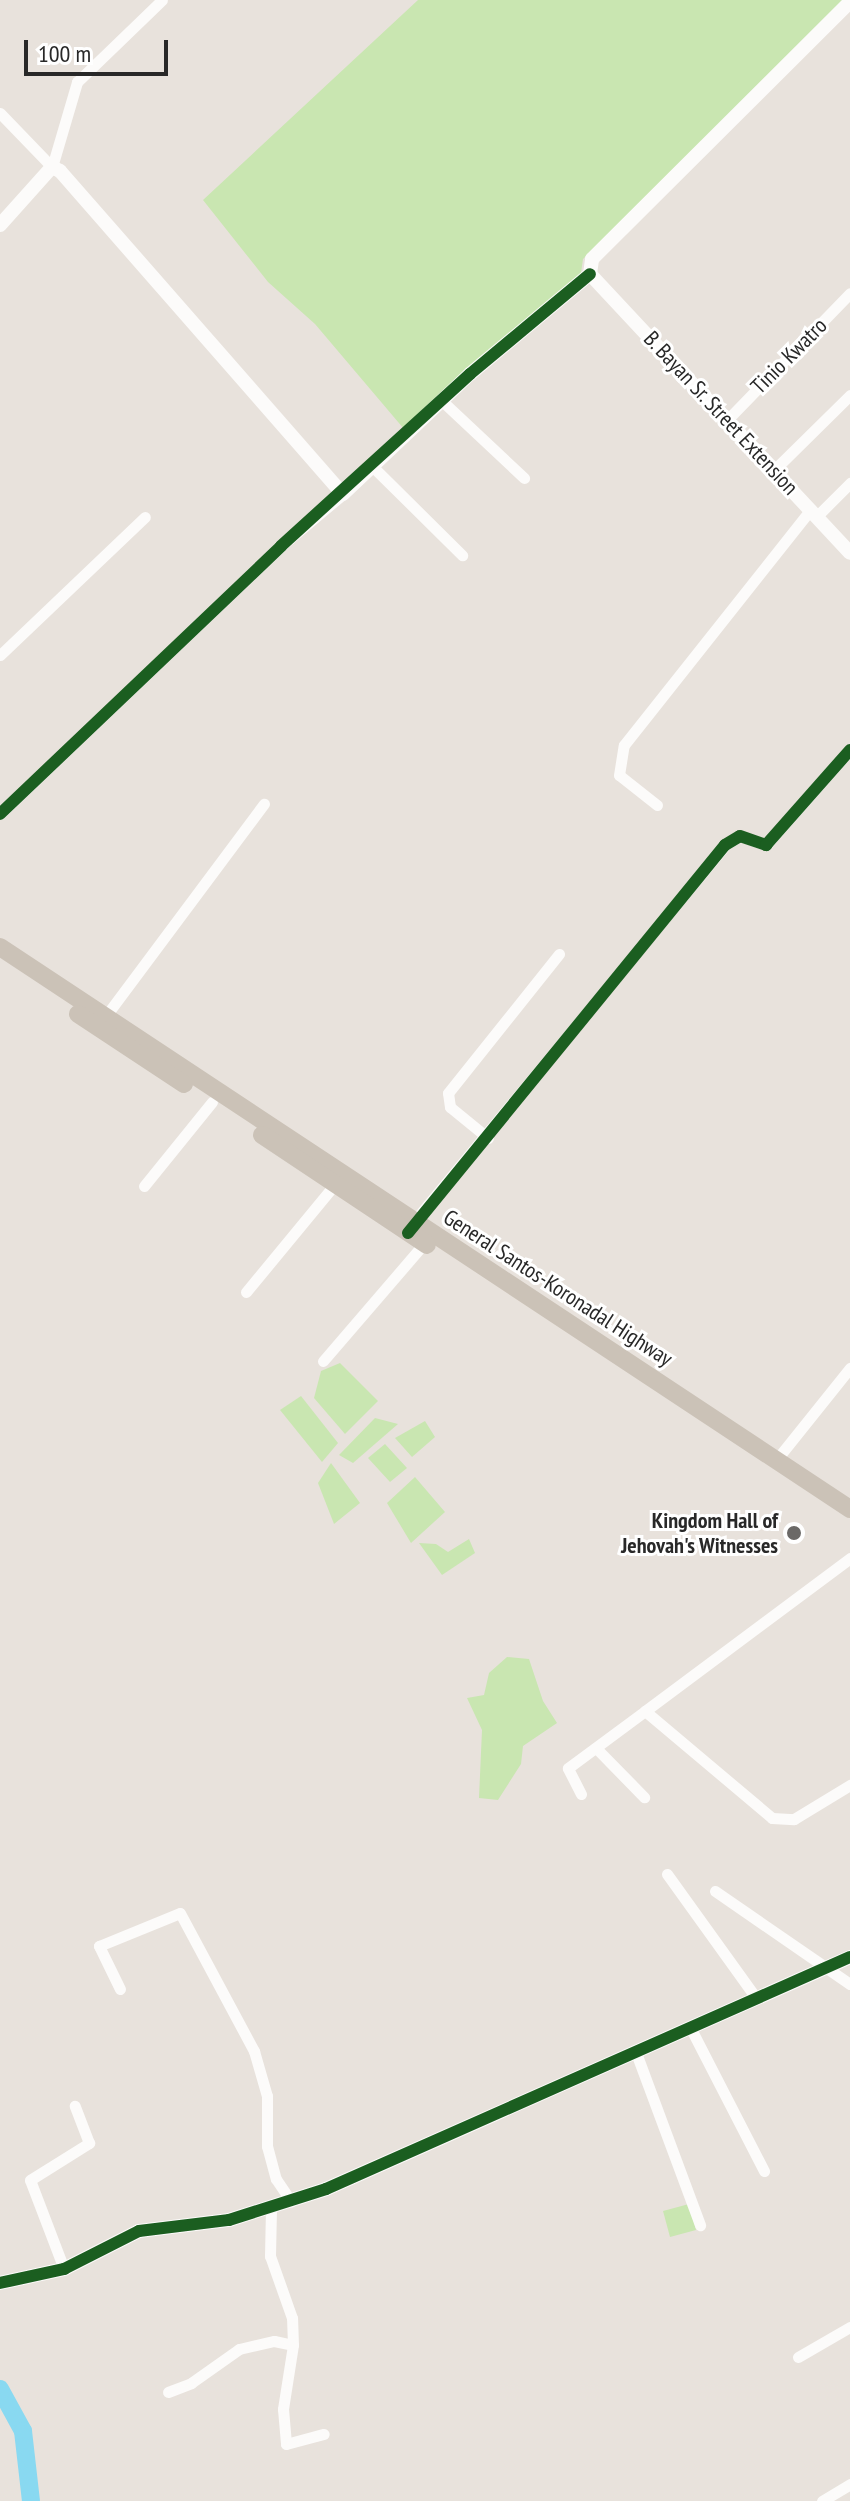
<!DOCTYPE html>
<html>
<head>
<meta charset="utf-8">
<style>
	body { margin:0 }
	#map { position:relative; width:850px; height:2501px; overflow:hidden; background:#e8e2dc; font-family:"PT Sans Narrow",sans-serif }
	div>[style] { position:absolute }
	.green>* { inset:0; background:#c9e6b1 }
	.river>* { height:18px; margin:-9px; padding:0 9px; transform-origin:9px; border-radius:9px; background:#89d9f1 }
	.minor>* { height:11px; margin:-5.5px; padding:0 5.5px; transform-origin:5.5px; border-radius:5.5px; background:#fcfbfa }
	.tertiary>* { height:14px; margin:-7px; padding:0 7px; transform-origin:7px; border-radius:7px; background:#fcfbfa }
	.trunk>* { height:18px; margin:-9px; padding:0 9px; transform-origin:9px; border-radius:9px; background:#cbc2b7 }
	.cycleway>* { height:12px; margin:-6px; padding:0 6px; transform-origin:6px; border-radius:6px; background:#1b5e20 }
	.dots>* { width:22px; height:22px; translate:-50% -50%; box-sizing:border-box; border:4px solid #fff; border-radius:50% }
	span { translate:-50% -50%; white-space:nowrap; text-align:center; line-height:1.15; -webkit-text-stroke:6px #fff; paint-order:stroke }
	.street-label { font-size:22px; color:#282828 }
	.poi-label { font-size:22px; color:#282828; font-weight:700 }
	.right { translate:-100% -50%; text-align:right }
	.scale { position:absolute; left:24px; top:40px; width:144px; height:36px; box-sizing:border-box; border:4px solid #282828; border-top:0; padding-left:10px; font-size:24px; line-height:28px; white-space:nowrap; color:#282828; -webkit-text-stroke:6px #fff; paint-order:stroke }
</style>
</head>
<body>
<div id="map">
	<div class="green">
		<i style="clip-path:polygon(418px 0,843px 0,583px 259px,581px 273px,404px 429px,315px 324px,268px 282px,203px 200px)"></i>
		<i style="clip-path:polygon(340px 1363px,378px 1401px,345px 1434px,314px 1398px,321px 1371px)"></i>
		<i style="clip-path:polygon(301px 1396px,338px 1443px,322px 1462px,280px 1410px)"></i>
		<i style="clip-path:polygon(375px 1418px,398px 1424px,353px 1463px,339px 1455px)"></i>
		<i style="clip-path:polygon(425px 1421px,435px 1437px,412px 1457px,395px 1438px)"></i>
		<i style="clip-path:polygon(385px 1444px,407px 1468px,390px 1482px,368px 1458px)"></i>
		<i style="clip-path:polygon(331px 1463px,360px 1503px,334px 1524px,318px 1483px)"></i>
		<i style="clip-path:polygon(415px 1477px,445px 1512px,411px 1543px,387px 1503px)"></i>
		<i style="clip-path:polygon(469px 1539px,475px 1553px,442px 1575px,419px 1543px,436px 1544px,448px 1552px)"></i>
		<i style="clip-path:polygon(507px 1657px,529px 1659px,543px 1701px,557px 1723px,523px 1746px,521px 1764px,498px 1800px,479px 1798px,482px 1730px,467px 1698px,484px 1695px,489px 1673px)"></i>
		<i style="clip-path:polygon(689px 2204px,696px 2230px,670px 2237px,663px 2211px)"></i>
	</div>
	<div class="river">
		<i style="left:0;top:2389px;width:48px;rotate:61.3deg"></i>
		<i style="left:23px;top:2431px;width:70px;rotate:83.5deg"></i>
	</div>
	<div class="minor">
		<i style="left:0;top:113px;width:75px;rotate:46.1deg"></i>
		<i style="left:52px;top:167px;width:89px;rotate:-73.6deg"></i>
		<i style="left:77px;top:82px;width:118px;rotate:-44deg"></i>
		<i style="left:441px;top:400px;width:114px;rotate:43.2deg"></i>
		<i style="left:728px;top:419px;width:175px;rotate:-45.9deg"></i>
		<i style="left:372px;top:466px;width:127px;rotate:44.7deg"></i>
		<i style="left:774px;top:470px;width:107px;rotate:-44.6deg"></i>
		<i style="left:817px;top:516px;width:47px;rotate:-45deg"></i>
		<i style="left:0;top:655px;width:200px;rotate:-43.6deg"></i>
		<i style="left:657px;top:805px;width:48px;rotate:-141.7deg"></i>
		<i style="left:619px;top:775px;width:30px;rotate:-81deg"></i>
		<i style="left:624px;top:745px;width:301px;rotate:-51.6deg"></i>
		<i style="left:0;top:814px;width:388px;rotate:-43.6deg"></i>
		<i style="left:281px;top:546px;width:81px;rotate:-40deg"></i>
		<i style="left:105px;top:1017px;width:266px;rotate:-53.3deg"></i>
		<i style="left:488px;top:1138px;width:49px;rotate:-140.8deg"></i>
		<i style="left:450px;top:1107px;width:14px;rotate:-98deg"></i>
		<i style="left:448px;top:1093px;width:178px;rotate:-51.4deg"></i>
		<i style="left:144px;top:1186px;width:108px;rotate:-51deg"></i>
		<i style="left:411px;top:1225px;width:493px;rotate:-50.4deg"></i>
		<i style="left:725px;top:845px;width:17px;rotate:-31deg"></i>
		<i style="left:740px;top:836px;width:28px;rotate:19deg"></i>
		<i style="left:766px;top:845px;width:127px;rotate:-48.5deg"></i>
		<i style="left:246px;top:1292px;width:140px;rotate:-50.5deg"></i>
		<i style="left:323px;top:1361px;width:160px;rotate:-49.3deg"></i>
		<i style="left:777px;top:1459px;width:117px;rotate:-51.3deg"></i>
		<i style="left:645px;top:1711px;width:256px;rotate:-36.7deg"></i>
		<i style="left:596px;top:1748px;width:69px;rotate:45.6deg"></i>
		<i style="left:581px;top:1794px;width:29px;rotate:-117deg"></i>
		<i style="left:568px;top:1768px;width:96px;rotate:-36.5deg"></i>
		<i style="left:645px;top:1711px;width:166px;rotate:40.1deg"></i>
		<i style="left:772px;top:1818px;width:22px;rotate:3deg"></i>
		<i style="left:794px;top:1819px;width:66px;rotate:-31.3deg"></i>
		<i style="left:667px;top:1874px;width:153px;rotate:54.3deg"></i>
		<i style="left:715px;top:1891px;width:164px;rotate:34.6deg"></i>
		<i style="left:120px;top:1989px;width:48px;rotate:-116deg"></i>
		<i style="left:99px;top:1946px;width:87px;rotate:-22.2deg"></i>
		<i style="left:180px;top:1913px;width:157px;rotate:61.8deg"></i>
		<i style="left:254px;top:2051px;width:47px;rotate:73.9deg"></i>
		<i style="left:267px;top:2096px;width:50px;rotate:90deg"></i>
		<i style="left:267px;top:2146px;width:34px;rotate:75deg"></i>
		<i style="left:276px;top:2179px;width:27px;rotate:56deg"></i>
		<i style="left:690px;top:2027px;width:162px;rotate:62.8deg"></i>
		<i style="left:635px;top:2050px;width:187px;rotate:69.6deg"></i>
		<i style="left:64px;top:2269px;width:95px;rotate:-110.9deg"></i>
		<i style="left:30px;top:2180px;width:70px;rotate:-32.1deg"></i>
		<i style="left:89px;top:2143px;width:40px;rotate:-111deg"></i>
		<i style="left:293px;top:2345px;width:65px;rotate:98.9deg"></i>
		<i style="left:283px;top:2409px;width:35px;rotate:85deg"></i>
		<i style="left:286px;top:2444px;width:39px;rotate:-15deg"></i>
		<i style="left:798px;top:2357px;width:60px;rotate:-30deg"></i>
		<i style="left:168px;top:2392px;width:25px;rotate:-21deg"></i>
		<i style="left:191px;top:2383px;width:59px;rotate:-35.3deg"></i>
		<i style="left:239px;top:2349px;width:36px;rotate:-13deg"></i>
		<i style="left:274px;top:2341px;width:19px;rotate:12deg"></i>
		<i style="left:293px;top:2345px;width:27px;rotate:-92deg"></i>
		<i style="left:292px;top:2318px;width:66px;rotate:-109.5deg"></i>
		<i style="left:270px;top:2256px;width:48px;rotate:-88.8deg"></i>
		<i style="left:822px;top:2501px;width:33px;rotate:-31deg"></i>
	</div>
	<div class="tertiary">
		<i style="left:0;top:225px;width:78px;rotate:-48.1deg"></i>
		<i style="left:52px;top:167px;width:9px;rotate:27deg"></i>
		<i style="left:60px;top:171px;width:429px;rotate:48.8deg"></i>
		<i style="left:343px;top:494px;width:175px;rotate:-43.4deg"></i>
		<i style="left:470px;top:374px;width:156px;rotate:-39.8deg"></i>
		<i style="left:590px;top:274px;width:381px;rotate:47deg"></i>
		<i style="left:590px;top:274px;width:15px;rotate:-82deg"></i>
		<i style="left:592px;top:259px;width:364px;rotate:-44.9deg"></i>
		<i style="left:0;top:2283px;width:66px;rotate:-12.3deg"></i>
		<i style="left:64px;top:2269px;width:84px;rotate:-26.9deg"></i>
		<i style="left:139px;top:2231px;width:91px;rotate:-7deg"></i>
		<i style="left:229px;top:2220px;width:102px;rotate:-17.7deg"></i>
		<i style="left:326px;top:2189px;width:573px;rotate:-23.88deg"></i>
	</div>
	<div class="trunk">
		<i style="left:0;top:947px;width:1019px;rotate:33.47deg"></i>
		<i style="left:78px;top:1014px;width:127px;rotate:33.4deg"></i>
		<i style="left:262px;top:1135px;width:198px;rotate:33.7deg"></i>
	</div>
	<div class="cycleway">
		<i style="left:0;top:814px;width:388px;rotate:-43.6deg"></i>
		<i style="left:281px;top:546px;width:256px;rotate:-42.3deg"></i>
		<i style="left:470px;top:374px;width:156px;rotate:-39.8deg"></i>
		<i style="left:408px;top:1233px;width:501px;rotate:-50.75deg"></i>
		<i style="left:725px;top:845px;width:17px;rotate:-31deg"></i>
		<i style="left:740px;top:836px;width:28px;rotate:19deg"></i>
		<i style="left:766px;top:845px;width:127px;rotate:-48.5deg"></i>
		<i style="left:0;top:2283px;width:66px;rotate:-12.3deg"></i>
		<i style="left:64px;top:2269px;width:84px;rotate:-26.9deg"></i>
		<i style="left:139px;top:2231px;width:91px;rotate:-7deg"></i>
		<i style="left:229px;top:2220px;width:102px;rotate:-17.7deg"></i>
		<i style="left:326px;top:2189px;width:573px;rotate:-23.88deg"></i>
	</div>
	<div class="dots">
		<i style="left:794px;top:1533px;background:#6b6967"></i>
	</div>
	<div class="street-label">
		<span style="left:789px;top:356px;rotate:-45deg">Tinio Kwatro</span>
		<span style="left:721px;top:413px;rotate:47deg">B. Bayan Sr. Street Extension</span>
		<span style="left:558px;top:1288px;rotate:33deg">General Santos-Koronadal Highway</span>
	</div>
	<div class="poi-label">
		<span class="right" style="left:778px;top:1533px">Kingdom Hall of<br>Jehovah's Witnesses</span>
	</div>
	<div class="scale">100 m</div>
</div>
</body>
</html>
